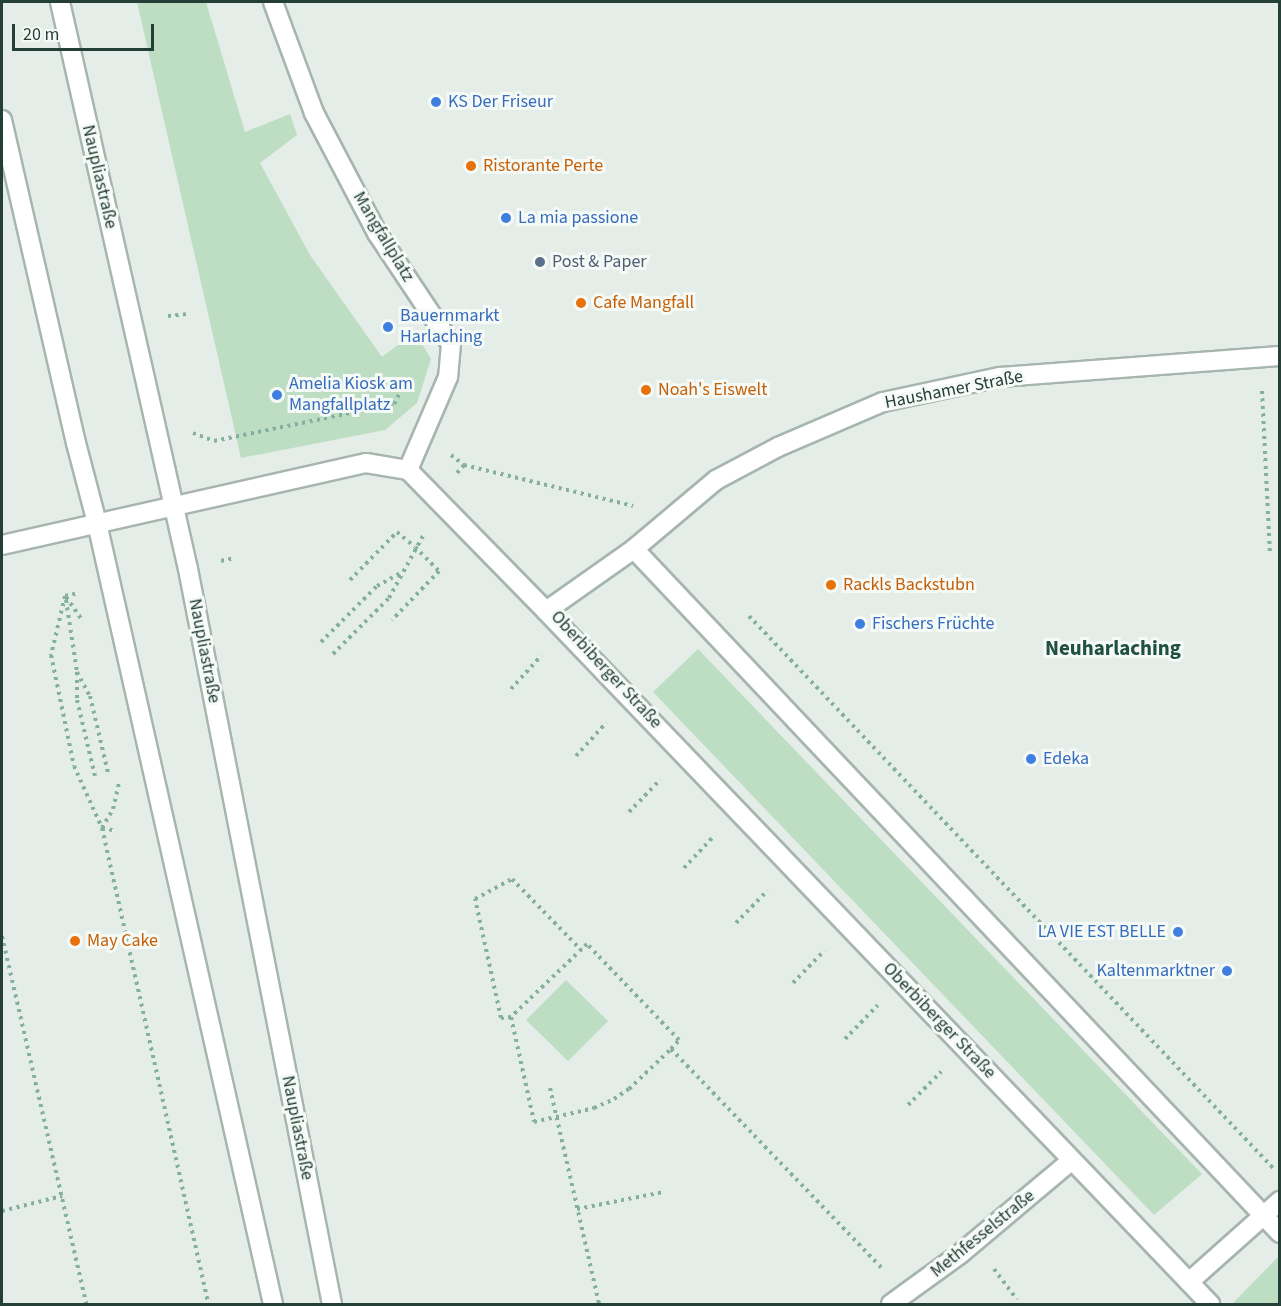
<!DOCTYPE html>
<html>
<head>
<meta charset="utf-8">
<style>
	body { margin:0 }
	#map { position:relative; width:1281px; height:1306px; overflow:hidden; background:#e4ede8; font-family:"Source Sans 3",sans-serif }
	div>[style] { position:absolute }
	.green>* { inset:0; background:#bedec3 }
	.path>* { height:4px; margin-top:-2px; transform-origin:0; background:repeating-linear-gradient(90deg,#85b09f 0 3px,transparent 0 7.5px) }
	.roads { filter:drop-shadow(2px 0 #a7b5af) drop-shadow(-2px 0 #a7b5af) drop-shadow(0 2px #a7b5af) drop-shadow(0 -2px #a7b5af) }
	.minor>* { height:18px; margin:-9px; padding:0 9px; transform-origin:9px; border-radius:9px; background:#fff }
	.tertiary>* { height:18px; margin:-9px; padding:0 9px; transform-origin:9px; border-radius:9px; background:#fff }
	.dots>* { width:16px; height:16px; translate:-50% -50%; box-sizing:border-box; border:3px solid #f5faf7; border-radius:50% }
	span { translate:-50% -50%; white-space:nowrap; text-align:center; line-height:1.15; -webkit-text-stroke:6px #f5faf7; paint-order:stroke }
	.shop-label { font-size:18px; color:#366cbe }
	.left { translate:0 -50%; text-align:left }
	.right { translate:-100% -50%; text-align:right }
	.food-label { font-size:18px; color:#c56008 }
	.street-label { font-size:18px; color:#243f35 }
	.service-label { font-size:18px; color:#4e5e75 }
	.quarter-label { font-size:21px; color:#205140; font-weight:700 }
	.frame { position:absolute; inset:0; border:3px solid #243f35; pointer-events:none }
	.scale { position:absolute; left:12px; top:24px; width:142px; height:27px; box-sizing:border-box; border:3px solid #243f35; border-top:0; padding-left:8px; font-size:18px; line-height:21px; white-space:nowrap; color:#243f35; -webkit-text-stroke:4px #f5faf7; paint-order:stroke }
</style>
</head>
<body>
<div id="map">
	<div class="green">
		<i style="clip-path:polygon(137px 2px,206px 2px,245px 132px,290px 114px,297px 135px,260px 163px,310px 255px,382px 357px,415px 332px,431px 359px,417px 403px,385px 430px,241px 458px)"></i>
		<i style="clip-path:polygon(698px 649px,1202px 1174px,1154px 1215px,653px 692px)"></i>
		<i style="clip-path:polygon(566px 980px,608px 1021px,568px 1061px,526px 1020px)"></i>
		<i style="clip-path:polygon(1278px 1257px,1279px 1304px,1236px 1304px,1234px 1302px)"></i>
	</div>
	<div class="path">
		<i style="left:168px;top:316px;width:18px;rotate:-6deg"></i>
		<i style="left:1262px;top:391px;width:161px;rotate:87.2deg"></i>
		<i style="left:394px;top:404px;width:19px;rotate:-62deg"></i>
		<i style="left:193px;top:433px;width:22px;rotate:21deg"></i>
		<i style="left:214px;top:441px;width:184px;rotate:-11.6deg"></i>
		<i style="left:451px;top:455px;width:16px;rotate:38deg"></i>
		<i style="left:457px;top:473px;width:11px;rotate:-49deg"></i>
		<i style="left:464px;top:465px;width:174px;rotate:13.6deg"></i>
		<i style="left:221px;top:561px;width:13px;rotate:-13deg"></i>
		<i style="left:350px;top:580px;width:67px;rotate:-45.6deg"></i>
		<i style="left:397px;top:532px;width:23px;rotate:40deg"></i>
		<i style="left:415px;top:547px;width:34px;rotate:45deg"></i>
		<i style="left:439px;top:571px;width:68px;rotate:133.8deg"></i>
		<i style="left:65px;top:596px;width:61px;rotate:103.3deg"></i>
		<i style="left:51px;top:655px;width:113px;rotate:78.3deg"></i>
		<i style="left:74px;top:766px;width:68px;rotate:65.7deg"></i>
		<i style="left:102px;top:828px;width:488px;rotate:77.4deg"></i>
		<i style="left:65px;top:596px;width:14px;rotate:-12deg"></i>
		<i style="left:66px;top:597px;width:28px;rotate:55deg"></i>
		<i style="left:66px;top:600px;width:73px;rotate:81.3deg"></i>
		<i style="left:77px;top:672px;width:28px;rotate:90deg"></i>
		<i style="left:77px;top:700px;width:78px;rotate:76.7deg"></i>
		<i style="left:749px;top:616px;width:763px;rotate:46.49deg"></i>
		<i style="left:321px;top:642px;width:79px;rotate:-45deg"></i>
		<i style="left:377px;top:586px;width:29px;rotate:-29deg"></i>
		<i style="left:333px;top:654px;width:79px;rotate:-45deg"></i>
		<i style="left:389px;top:598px;width:73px;rotate:-61.3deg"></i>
		<i style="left:77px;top:672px;width:27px;rotate:62deg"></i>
		<i style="left:90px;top:696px;width:79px;rotate:76.8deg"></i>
		<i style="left:511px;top:689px;width:45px;rotate:-47.7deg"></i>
		<i style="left:576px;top:756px;width:45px;rotate:-47.7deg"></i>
		<i style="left:629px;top:812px;width:45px;rotate:-45.9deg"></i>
		<i style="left:102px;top:828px;width:22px;rotate:-60deg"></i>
		<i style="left:113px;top:809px;width:27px;rotate:-77deg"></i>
		<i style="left:102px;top:828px;width:15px;rotate:11deg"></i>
		<i style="left:684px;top:868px;width:44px;rotate:-46.8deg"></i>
		<i style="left:736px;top:923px;width:45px;rotate:-45.9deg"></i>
		<i style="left:2px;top:936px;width:377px;rotate:77.1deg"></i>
		<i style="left:127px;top:943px;width:18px;rotate:9deg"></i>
		<i style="left:793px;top:983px;width:45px;rotate:-45.9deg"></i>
		<i style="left:511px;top:1017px;width:107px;rotate:77.6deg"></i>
		<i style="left:534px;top:1122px;width:62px;rotate:-13.1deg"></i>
		<i style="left:594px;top:1108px;width:22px;rotate:-24deg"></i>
		<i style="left:614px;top:1099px;width:18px;rotate:-34deg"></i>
		<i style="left:629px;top:1089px;width:58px;rotate:-43.6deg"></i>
		<i style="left:671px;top:1049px;width:12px;rotate:-48deg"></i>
		<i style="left:679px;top:1040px;width:133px;rotate:-133.8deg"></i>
		<i style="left:587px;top:944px;width:105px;rotate:136.2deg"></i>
		<i style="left:511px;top:1017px;width:10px;rotate:174deg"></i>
		<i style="left:501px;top:1018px;width:122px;rotate:-102.3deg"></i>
		<i style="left:475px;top:899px;width:42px;rotate:-28.4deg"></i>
		<i style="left:512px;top:879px;width:99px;rotate:45.8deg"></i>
		<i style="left:845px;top:1039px;width:47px;rotate:-45.9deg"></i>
		<i style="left:671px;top:1049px;width:306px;rotate:46.1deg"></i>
		<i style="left:550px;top:1088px;width:221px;rotate:77.2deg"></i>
		<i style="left:908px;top:1105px;width:47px;rotate:-45deg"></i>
		<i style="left:577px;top:1209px;width:89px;rotate:-11.1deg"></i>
		<i style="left:2px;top:1211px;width:62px;rotate:-14deg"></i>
		<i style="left:994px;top:1269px;width:38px;rotate:53deg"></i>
	</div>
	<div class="roads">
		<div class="minor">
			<i style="left:273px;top:2px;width:118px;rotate:69.7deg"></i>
			<i style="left:314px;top:113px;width:136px;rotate:62.3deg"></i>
			<i style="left:377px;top:233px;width:133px;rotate:56.3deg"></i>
			<i style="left:451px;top:344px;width:33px;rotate:95deg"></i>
			<i style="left:448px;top:377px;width:101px;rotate:113.3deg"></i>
			<i style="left:2px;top:545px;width:373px;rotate:-12.7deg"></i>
			<i style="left:366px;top:463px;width:43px;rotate:9.5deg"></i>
			<i style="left:408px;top:470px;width:197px;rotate:45.6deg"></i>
			<i style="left:546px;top:611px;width:960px;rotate:46.22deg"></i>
			<i style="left:634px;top:549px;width:941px;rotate:46.64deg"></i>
			<i style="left:546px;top:611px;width:108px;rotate:-35.2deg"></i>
			<i style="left:634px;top:549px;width:107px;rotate:-40.1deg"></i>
			<i style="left:716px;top:480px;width:70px;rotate:-28deg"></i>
			<i style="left:778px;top:447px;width:114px;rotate:-23.2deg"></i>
			<i style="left:883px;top:402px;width:120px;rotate:-12.1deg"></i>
			<i style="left:1000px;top:377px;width:281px;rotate:-4.3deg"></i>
			<i style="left:1189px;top:1282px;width:122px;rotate:-41.7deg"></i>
			<i style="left:891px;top:1304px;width:85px;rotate:-35.9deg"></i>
			<i style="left:960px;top:1254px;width:146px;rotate:-40deg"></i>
		</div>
		<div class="tertiary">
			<i style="left:60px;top:2px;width:581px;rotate:77.28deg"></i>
			<i style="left:188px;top:569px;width:749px;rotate:78.92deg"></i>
			<i style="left:2px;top:120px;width:331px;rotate:77.1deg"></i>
			<i style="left:76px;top:443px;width:83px;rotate:75.3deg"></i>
			<i style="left:97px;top:523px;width:801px;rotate:77.3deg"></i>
		</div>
	</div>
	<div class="dots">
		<i style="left:436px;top:102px;background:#3f7fe0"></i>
		<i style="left:471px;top:166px;background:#e8710a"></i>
		<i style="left:506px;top:218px;background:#3f7fe0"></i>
		<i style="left:540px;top:262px;background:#5c6f8a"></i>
		<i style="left:581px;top:303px;background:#e8710a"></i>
		<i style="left:388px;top:327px;background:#3f7fe0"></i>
		<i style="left:646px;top:390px;background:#e8710a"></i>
		<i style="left:277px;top:395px;background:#3f7fe0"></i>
		<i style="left:831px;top:585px;background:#e8710a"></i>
		<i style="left:860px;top:624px;background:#3f7fe0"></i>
		<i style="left:1031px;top:759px;background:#3f7fe0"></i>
		<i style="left:1178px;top:932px;background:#3f7fe0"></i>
		<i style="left:75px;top:941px;background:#e8710a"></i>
		<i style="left:1227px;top:971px;background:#3f7fe0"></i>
	</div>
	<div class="shop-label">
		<span class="left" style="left:448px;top:102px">KS Der Friseur</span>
		<span class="left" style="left:518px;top:218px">La mia passione</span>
		<span class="left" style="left:400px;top:327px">Bauernmarkt<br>Harlaching</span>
		<span class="left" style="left:289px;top:395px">Amelia Kiosk am<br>Mangfallplatz</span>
		<span class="left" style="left:872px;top:624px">Fischers Früchte</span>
		<span class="left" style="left:1043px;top:759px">Edeka</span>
		<span class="right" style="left:1166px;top:932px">LA VIE EST BELLE</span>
		<span class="right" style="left:1215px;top:971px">Kaltenmarktner</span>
	</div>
	<div class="food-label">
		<span class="left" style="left:483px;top:166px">Ristorante Perte</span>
		<span class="left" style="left:593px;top:303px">Cafe Mangfall</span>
		<span class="left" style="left:658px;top:390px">Noah's Eiswelt</span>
		<span class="left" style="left:843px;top:585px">Rackls Backstubn</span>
		<span class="left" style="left:87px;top:941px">May Cake</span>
	</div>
	<div class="street-label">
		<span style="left:99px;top:177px;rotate:77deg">Naupliastraße</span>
		<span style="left:383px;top:237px;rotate:59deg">Mangfallplatz</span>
		<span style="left:954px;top:390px;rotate:-11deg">Haushamer Straße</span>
		<span style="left:204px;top:651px;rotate:79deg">Naupliastraße</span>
		<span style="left:606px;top:670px;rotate:47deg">Oberbiberger Straße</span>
		<span style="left:939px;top:1021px;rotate:46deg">Oberbiberger Straße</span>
		<span style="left:297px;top:1128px;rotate:79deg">Naupliastraße</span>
		<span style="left:983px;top:1234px;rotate:-39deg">Methfesselstraße</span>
	</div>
	<div class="service-label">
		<span class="left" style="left:552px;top:262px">Post &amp; Paper</span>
	</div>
	<div class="quarter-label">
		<span style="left:1113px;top:648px">Neuharlaching</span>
	</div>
	<div class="frame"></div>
	<div class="scale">20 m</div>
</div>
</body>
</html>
